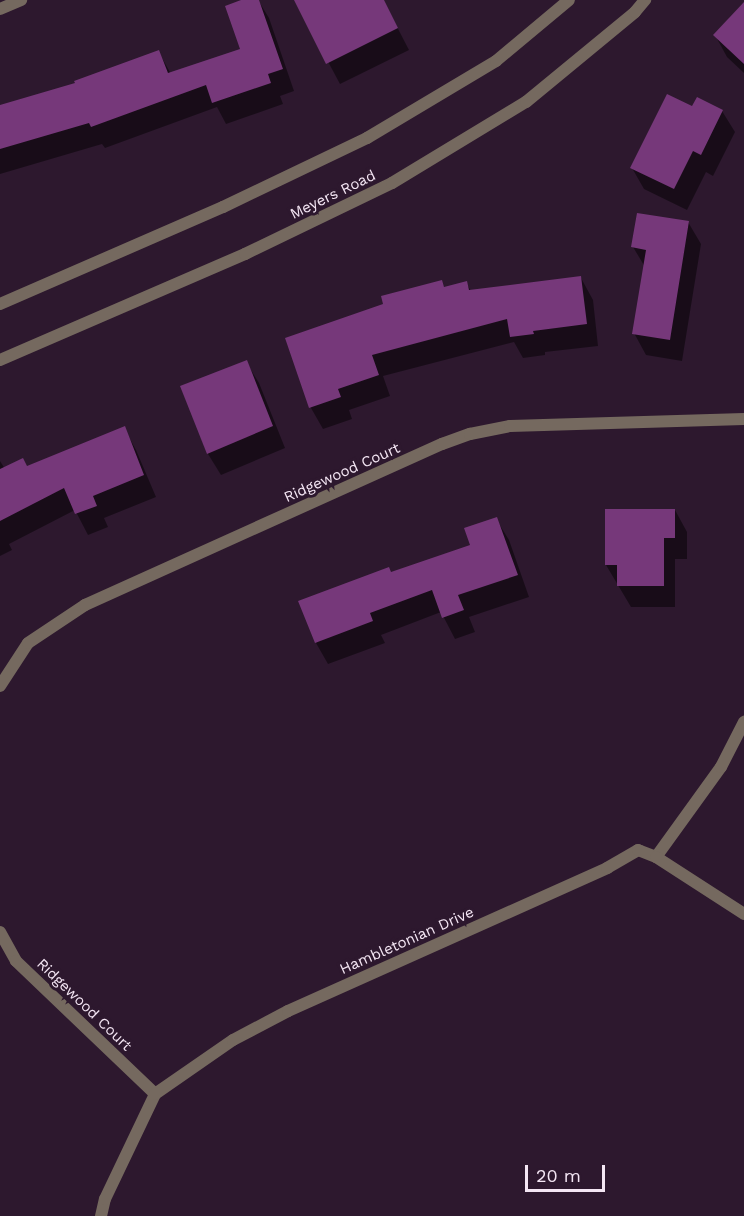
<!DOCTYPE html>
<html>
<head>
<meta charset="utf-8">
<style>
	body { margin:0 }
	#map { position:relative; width:744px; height:1216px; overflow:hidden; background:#2d182e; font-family:"Work Sans",sans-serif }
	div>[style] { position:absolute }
	.shadow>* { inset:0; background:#0007 }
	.building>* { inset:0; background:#76387a }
	.minor>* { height:12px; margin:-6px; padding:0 6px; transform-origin:6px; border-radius:6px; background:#75695f }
	.tertiary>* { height:12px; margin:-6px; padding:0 6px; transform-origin:6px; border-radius:6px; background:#75695f }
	span { translate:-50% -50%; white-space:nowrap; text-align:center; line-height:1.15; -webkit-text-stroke:6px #2d182e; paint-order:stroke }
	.street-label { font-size:15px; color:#f4e6f4 }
	.scale { position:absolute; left:525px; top:1165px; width:80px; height:27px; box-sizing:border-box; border:3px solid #f4e6f4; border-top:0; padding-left:8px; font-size:18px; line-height:21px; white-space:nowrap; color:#f4e6f4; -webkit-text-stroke:4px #2d182e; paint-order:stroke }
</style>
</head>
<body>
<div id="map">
	<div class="shadow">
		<i style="clip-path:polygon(246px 0,258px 0,269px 18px,294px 91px,280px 96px,283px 104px,226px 124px,217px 107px,105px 148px,102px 144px,0 174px,0 107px,77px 84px,158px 51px,171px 74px,241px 50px)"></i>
		<i style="clip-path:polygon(295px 0,383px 0,409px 50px,340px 84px)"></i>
		<i style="clip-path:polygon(744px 4px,744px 73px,727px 57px,715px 35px)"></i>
		<i style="clip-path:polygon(693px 108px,722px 111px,735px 132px,713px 176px,706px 172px,687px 210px,644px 189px,632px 168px)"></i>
		<i style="clip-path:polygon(688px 222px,701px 244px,682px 361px,646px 355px,634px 333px,645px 267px,633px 247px)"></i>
		<i style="clip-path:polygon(581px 278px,593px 300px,598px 346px,545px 352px,545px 355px,523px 358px,514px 342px,383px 376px,390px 396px,349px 410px,352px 419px,323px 429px,311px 408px,287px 339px,385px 305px,441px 282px,445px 289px,466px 283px,471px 291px)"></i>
		<i style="clip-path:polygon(246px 362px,259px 383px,285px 448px,221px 475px,208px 454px,182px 387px)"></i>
		<i style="clip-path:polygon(124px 428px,136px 450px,156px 497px,104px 518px,108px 527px,88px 535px,75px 510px,9px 544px,12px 550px,0 556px,0 461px,5px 469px,27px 468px)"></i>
		<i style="clip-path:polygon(675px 510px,687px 532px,687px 559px,675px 559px,675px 607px,631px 607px,606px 565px)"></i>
		<i style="clip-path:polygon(496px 519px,509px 540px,529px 597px,469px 617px,475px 632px,455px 639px,441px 612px,381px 635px,385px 643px,328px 664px,316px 643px,391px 574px,472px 546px)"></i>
	</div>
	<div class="building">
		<i style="clip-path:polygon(241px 0,259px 0,283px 69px,268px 74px,271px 83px,212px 103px,206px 85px,91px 127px,89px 123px,0 149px,0 105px,75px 83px,74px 81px,159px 50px,168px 73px,240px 49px,225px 6px)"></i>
		<i style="clip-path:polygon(294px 0,384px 0,398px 28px,326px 64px)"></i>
		<i style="clip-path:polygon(744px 2px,744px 64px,713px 35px)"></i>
		<i style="clip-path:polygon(667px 94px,692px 106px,697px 97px,723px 110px,701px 155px,693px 151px,674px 189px,630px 168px)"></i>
		<i style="clip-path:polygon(637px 213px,689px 221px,670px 340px,632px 334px,646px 250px,631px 247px)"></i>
		<i style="clip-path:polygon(581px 276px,587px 324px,533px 331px,534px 334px,510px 337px,507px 319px,372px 355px,379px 375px,338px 389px,341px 397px,309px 408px,285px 338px,383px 304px,381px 296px,442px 280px,444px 287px,467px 281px,469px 290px)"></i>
		<i style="clip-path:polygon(247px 360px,273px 426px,207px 454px,180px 386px)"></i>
		<i style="clip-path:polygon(125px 426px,144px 475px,93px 496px,97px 506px,75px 514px,64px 488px,0 521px,0 469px,23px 458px,27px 466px)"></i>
		<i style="clip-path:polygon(605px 509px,675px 509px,675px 538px,664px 538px,664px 586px,617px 586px,617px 565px,605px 565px)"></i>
		<i style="clip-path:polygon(497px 517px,518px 575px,458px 595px,464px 610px,442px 618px,432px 590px,370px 613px,373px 621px,315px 643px,298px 601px,389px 567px,391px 572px,470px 545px,464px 528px)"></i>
	</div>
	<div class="minor">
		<i style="left:0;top:9px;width:23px;rotate:-23deg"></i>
		<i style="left:0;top:686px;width:51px;rotate:-56.9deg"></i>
		<i style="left:28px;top:643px;width:69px;rotate:-33.7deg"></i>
		<i style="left:85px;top:605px;width:392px;rotate:-24.3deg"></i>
		<i style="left:442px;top:444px;width:30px;rotate:-20deg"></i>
		<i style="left:470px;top:434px;width:41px;rotate:-11.3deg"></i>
		<i style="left:510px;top:426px;width:234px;rotate:-1.7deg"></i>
		<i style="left:656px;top:857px;width:111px;rotate:-54.2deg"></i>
		<i style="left:721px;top:767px;width:51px;rotate:-62.9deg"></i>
		<i style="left:0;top:932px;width:33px;rotate:61deg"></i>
		<i style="left:16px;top:961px;width:192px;rotate:43.7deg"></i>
		<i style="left:101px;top:1216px;width:17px;rotate:-77deg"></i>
		<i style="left:105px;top:1199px;width:116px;rotate:-64.5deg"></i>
		<i style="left:155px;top:1094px;width:95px;rotate:-34.7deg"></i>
		<i style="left:233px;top:1040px;width:62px;rotate:-27.8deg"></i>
		<i style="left:288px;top:1011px;width:350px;rotate:-24.1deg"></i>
		<i style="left:607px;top:868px;width:36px;rotate:-30deg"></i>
		<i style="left:638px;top:850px;width:19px;rotate:21deg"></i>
		<i style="left:656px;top:857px;width:105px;rotate:32.9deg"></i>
	</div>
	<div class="tertiary">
		<i style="left:0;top:304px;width:243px;rotate:-23.5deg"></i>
		<i style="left:223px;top:207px;width:160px;rotate:-25.6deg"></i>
		<i style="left:367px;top:138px;width:150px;rotate:-30.8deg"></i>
		<i style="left:496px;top:61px;width:95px;rotate:-39.9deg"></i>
		<i style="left:0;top:360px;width:267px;rotate:-23.4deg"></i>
		<i style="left:245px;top:254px;width:163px;rotate:-25.8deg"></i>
		<i style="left:392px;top:183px;width:157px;rotate:-31.2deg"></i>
		<i style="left:526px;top:102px;width:141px;rotate:-39.5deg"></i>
		<i style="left:635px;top:12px;width:16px;rotate:-50deg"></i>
	</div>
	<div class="street-label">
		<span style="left:333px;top:195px;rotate:-26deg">Meyers Road</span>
		<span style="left:342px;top:473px;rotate:-24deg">Ridgewood Court</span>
		<span style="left:407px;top:941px;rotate:-24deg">Hambletonian Drive</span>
		<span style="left:84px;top:1005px;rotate:44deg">Ridgewood Court</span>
	</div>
	<div class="scale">20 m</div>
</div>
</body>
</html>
